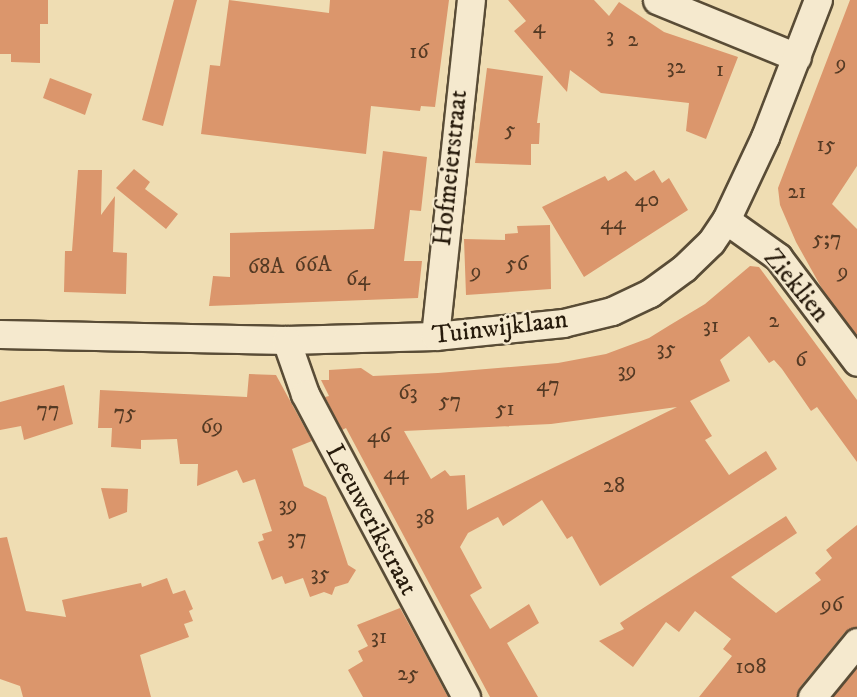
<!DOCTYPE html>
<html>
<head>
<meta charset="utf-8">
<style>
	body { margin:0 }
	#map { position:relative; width:857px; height:697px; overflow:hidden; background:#efddb3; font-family:"IM FELL DW Pica",serif }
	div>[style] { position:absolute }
	.building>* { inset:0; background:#db966c }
	.roads { filter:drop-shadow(2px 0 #594c36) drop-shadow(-2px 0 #594c36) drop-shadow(0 2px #594c36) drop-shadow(0 -2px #594c36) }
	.street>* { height:27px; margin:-13.5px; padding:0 13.5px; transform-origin:13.5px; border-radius:13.5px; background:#f5e9ce }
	span { translate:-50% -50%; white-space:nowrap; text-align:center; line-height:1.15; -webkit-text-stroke:4.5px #f5e9ce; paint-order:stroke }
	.number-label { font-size:22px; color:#543a24 }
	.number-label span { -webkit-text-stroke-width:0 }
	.street-label { font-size:26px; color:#271b0c }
</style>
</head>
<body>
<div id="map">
	<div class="building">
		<i style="clip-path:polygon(0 0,48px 0,48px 24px,40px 24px,40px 63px,11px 62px,11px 54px,0 54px)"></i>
		<i style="clip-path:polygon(174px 0,197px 0,163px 126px,142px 120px)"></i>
		<i style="clip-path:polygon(229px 0,329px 13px,330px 0,449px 0,435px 107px,421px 106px,420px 111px,371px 106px,366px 154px,201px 134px,210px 65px,220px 66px)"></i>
		<i style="clip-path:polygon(508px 0,594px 0,609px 16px,619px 2px,664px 32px,738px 57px,706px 139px,686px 131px,689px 103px,601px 93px,570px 70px,567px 92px,514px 31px,526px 21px)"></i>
		<i style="clip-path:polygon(850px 0,857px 0,857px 166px,832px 204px,857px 229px,857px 336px,825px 294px,796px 242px,780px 205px,778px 188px)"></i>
		<i style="clip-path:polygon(487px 68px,543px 76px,537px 123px,540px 123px,539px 144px,531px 144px,531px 165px,475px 163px)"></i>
		<i style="clip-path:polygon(50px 78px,92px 94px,85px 115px,43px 98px)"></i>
		<i style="clip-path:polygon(383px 151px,427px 157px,421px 211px,410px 210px,404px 261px,422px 261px,418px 298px,209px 306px,213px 276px,230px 277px,230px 233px,374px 229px)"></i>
		<i style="clip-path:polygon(134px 169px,150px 182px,145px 189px,178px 214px,166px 229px,116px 188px)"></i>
		<i style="clip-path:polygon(78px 170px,102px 170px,101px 215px,115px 196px,113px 252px,127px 253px,126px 294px,64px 292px,65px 251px,72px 251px)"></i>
		<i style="clip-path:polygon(654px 170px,662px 183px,669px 178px,688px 210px,584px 277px,542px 207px,605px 176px,608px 181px,626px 171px,635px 181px)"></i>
		<i style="clip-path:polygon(550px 225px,551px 289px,466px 295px,464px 239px,505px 240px,505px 234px,518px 233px,517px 226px)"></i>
		<i style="clip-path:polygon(evenodd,750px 266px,759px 267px,857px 400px,857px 462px,817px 407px,811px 411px,782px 369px,774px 360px,769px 363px,749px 336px,720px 360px,730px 381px,690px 401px,712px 436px,705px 440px,729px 475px,766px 451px,777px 469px,600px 586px,572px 536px,567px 539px,542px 500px,503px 526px,498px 517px,468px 533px,460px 547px,482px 588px,470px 595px,490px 629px,529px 604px,539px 623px,507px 643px,538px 697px,490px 697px,346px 428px,342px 430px,325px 397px,329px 396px,321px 380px,329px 380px,329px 370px,361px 368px,373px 376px,438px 373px,558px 363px,606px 354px,649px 338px,670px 325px,705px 304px,750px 266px,677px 407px,467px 510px,465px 475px,450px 476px,445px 470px,431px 479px,404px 431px,551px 424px,677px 407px)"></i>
		<i style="clip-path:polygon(249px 374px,276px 375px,312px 441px,292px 449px,304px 486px,326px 497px,348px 565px,356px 570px,348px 583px,335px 587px,332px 595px,324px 592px,310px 597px,303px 578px,285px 584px,282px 576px,272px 580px,258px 542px,264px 540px,262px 534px,272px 531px,255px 479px,243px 483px,237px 470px,197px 486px,198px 464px,180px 464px,177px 439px,141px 440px,141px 449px,111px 447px,112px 428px,98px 428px,100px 390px,247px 397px)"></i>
		<i style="clip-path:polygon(64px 385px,73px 424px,24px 440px,21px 426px,0 430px,0 402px)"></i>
		<i style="clip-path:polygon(101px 488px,128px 489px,127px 512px,109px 519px)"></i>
		<i style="clip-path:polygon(786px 516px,797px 533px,731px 577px,776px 613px,821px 580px,815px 573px,832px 558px,826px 550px,857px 525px,857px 627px,845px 632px,800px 687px,797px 697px,699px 697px,732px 656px,723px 649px,731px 639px,695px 611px,679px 632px,666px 622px,633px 667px,599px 641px,624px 629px,620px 623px)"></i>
		<i style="clip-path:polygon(7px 537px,26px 611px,66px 617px,62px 600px,141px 583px,142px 587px,167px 578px,173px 594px,185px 590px,193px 609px,189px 611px,193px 621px,184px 624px,189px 637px,140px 655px,151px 697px,23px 697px,20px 686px,0 679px,0 538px)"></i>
		<i style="clip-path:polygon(400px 608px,411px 628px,448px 697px,363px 697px,348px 670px,363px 661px,358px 651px,368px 646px,357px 625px)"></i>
		<i style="clip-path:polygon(857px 667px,857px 697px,832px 697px)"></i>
	</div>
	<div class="roads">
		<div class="street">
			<i style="left:657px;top:0;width:151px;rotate:22.2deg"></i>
			<i style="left:726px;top:220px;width:64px;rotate:35.4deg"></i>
			<i style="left:778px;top:257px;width:131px;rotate:53deg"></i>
			<i style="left:0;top:334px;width:286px;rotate:1.2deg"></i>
			<i style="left:286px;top:340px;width:149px;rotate:-1.5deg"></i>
			<i style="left:435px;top:336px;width:129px;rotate:-5.8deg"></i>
			<i style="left:563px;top:323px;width:50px;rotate:-13.8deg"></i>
			<i style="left:612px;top:311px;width:42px;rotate:-25.3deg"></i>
			<i style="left:650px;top:293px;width:42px;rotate:-36.3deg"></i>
			<i style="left:684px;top:268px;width:37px;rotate:-44deg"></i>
			<i style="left:711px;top:242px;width:27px;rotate:-56deg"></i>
			<i style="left:726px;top:220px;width:92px;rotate:-64.8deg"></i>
			<i style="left:765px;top:137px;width:147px;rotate:-68.9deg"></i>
			<i style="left:435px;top:336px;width:338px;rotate:-83.9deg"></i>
			<i style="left:286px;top:340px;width:57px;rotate:70.6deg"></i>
			<i style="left:305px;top:394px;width:343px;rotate:62deg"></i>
			<i style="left:812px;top:697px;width:71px;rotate:-50.7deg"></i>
		</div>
	</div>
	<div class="number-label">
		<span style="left:539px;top:27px">4</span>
		<span style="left:610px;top:36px">3</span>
		<span style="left:633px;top:40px">2</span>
		<span style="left:419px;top:52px">16</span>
		<span style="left:841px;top:64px">9</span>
		<span style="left:676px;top:67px">32</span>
		<span style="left:720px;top:70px">1</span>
		<span style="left:510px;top:130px">5</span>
		<span style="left:826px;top:145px">15</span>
		<span style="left:797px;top:192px">21</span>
		<span style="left:647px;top:200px">40</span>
		<span style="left:613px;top:223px">44</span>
		<span style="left:827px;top:239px">5;7</span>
		<span style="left:517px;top:264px">56</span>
		<span style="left:313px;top:265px">66A</span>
		<span style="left:266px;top:267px">68A</span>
		<span style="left:476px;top:272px">9</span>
		<span style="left:843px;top:272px">9</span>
		<span style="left:358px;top:279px">64</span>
		<span style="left:774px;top:321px">2</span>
		<span style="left:711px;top:326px">31</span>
		<span style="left:666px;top:349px">35</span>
		<span style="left:801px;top:360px">6</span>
		<span style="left:627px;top:371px">39</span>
		<span style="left:548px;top:385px">47</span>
		<span style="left:408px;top:393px">63</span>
		<span style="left:450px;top:401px">57</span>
		<span style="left:505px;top:409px">51</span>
		<span style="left:48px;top:410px">77</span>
		<span style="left:125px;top:413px">75</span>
		<span style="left:212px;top:427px">69</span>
		<span style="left:379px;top:436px">46</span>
		<span style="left:396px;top:473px">44</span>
		<span style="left:614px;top:486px">28</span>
		<span style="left:288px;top:505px">39</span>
		<span style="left:425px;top:518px">38</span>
		<span style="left:297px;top:538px">37</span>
		<span style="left:320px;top:574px">35</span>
		<span style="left:832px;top:605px">96</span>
		<span style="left:379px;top:637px">31</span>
		<span style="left:751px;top:667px">108</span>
		<span style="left:408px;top:674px">25</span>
	</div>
	<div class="street-label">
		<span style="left:451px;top:168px;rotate:-84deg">Hofmeierstraat</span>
		<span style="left:796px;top:286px;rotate:50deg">Zieklien</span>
		<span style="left:500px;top:328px;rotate:-7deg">Tuinwijklaan</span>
		<span style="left:371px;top:520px;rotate:62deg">Leeuwerikstraat</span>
	</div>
</div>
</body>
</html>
